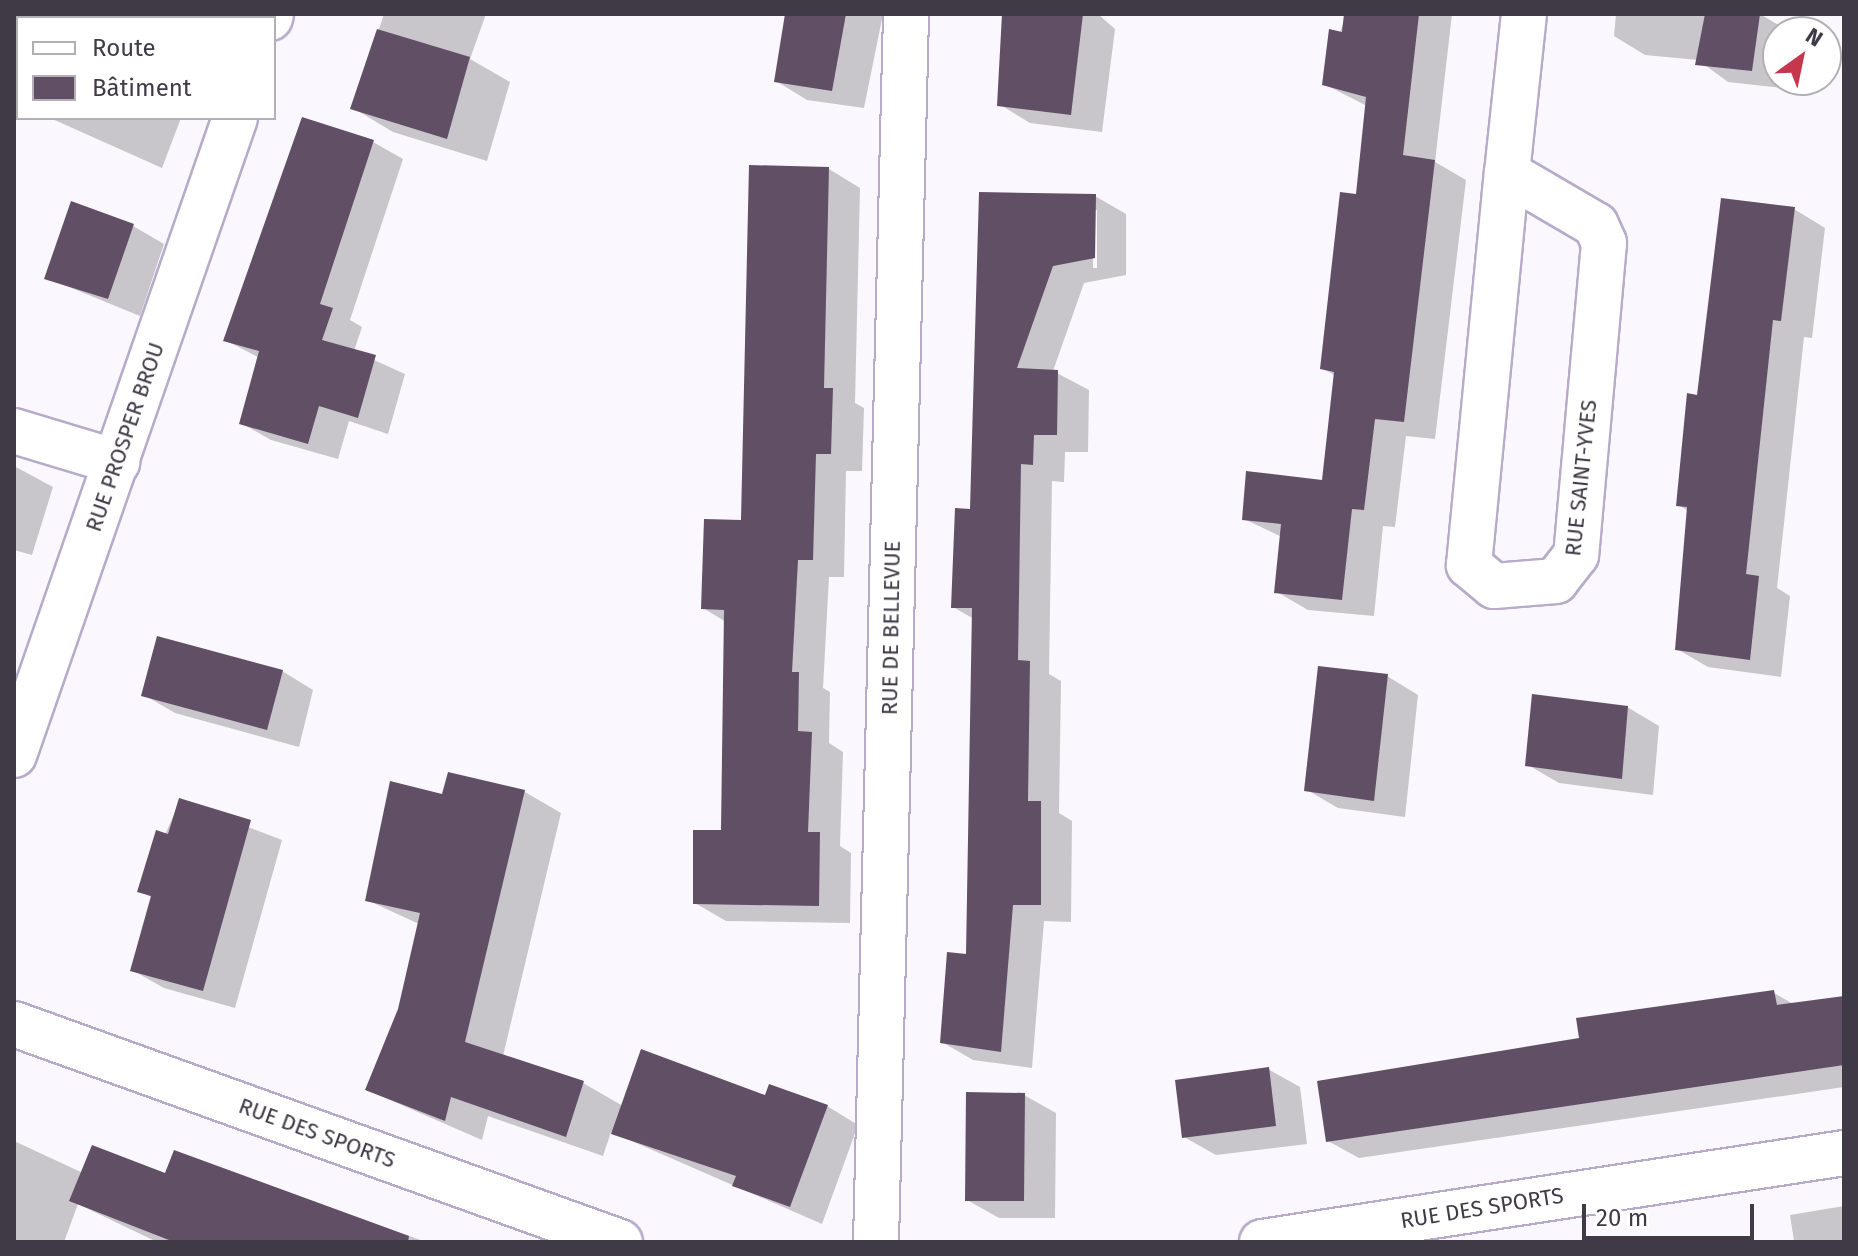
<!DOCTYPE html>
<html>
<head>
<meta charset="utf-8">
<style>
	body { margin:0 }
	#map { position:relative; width:1858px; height:1256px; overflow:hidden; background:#faf7fe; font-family:"Fira Sans",sans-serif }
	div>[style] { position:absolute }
	.shadow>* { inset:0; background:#0003 }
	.building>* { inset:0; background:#614f66 }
	.roads { filter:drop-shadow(2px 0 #b6abc9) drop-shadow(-2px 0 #b6abc9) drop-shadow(0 2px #b6abc9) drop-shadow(0 -2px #b6abc9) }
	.street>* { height:44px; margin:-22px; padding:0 22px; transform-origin:22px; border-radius:22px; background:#fff }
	span { translate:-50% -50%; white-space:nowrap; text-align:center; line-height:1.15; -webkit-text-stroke:8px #fff; paint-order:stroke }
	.street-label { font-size:22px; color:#3f3a46 }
	.frame { position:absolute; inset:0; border:16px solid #3f3a46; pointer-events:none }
	.legend { position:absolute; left:16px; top:16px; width:260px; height:104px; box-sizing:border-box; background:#fff; border:2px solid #b2b0b5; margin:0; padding:10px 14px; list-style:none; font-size:24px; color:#3f3a46 }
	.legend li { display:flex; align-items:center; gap:16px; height:40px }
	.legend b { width:40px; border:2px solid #b2b0b5 }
	.north { position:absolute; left:1762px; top:16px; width:80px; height:80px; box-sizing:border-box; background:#fff; border:2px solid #b2b0b5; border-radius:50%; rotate:33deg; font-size:22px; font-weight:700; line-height:32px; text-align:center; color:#3f3a46 }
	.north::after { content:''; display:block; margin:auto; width:28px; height:36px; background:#c6364c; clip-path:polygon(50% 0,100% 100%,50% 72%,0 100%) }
	.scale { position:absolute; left:1582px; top:1204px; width:172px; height:36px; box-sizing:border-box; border:4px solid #3f3a46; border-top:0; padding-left:10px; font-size:24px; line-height:28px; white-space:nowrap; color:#3f3a46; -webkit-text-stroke:6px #fff; paint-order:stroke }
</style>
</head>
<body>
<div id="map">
	<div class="shadow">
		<i style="clip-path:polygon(81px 14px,256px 14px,80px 18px)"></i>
		<i style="clip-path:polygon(384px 14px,486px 14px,470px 59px,510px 82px,487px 161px,393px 132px,353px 108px)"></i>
		<i style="clip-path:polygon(787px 14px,883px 14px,864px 108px,807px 100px,776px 81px)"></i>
		<i style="clip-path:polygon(1004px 14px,1098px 14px,1115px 29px,1102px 132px,1030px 123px,999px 104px)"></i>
		<i style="clip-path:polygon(1346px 14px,1452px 14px,1435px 162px,1466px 180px,1435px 439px,1406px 436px,1395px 527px,1383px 526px,1374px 616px,1308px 610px,1277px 592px,1282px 537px,1244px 519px,1324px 483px,1336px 376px,1322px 368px,1358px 197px,1367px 106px,1324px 84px)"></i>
		<i style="clip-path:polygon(1616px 14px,1760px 14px,1790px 32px,1778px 32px,1783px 88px,1728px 82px,1698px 60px,1645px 55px,1614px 36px)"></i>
		<i style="clip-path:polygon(50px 118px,181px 118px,162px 168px)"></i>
		<i style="clip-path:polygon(373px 142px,403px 159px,350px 320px,362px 327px,354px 351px,405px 374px,388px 434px,349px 421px,338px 459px,271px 440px,241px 423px,260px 358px,225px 340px)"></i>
		<i style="clip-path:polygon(829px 169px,860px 188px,855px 403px,864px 408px,862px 471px,846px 471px,844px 577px,829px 577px,823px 688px,830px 692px,829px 743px,843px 752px,840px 846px,851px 853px,850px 923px,726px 921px,695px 903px,723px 832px,726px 622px,703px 608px,743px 522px)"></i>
		<i style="clip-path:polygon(evenodd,981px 194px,1095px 196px,1126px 214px,1126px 275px,1084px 283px,1053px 371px,1089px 390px,1088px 452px,1065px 452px,1064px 482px,1052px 481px,1049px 674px,1061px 681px,1059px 813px,1072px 821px,1071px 922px,1044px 921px,1032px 1068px,973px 1060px,942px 1042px,968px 956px,974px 619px,953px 607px,971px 511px,981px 194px,1093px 210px,1097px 210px,1097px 268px,1093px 268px,1093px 210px)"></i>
		<i style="clip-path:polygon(1794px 209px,1825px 228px,1812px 338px,1804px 337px,1777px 588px,1790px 596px,1781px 677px,1708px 667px,1677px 649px,1689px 511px,1678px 505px,1698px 397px)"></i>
		<i style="clip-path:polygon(133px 226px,164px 244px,140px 316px,47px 278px)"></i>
		<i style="clip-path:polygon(14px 466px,53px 487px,32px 555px,14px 550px)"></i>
		<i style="clip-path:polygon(282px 671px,313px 690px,299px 747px,175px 713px,144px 695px)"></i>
		<i style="clip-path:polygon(1387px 676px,1418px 695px,1405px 817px,1338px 808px,1307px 790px)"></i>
		<i style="clip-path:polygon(1627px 707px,1659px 726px,1653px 795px,1559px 783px,1528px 765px)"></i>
		<i style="clip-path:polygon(450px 774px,525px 792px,561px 813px,503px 1056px,583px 1083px,623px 1106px,766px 1097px,827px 1106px,858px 1125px,822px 1224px,611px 1132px,603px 1156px,488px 1116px,482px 1140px,367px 1090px,400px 1009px,419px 924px,367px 900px,444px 796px)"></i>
		<i style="clip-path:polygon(180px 801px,282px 840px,235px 1008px,164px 988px,132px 970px,153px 898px,140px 891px)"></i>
		<i style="clip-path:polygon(1774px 993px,1795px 1005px,1844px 998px,1844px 1087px,1359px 1158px,1328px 1141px,1581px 1040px)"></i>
		<i style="clip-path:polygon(1268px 1069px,1300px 1087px,1307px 1144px,1216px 1155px,1184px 1137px)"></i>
		<i style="clip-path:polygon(1024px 1095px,1056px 1113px,1055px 1218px,999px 1218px,967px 1200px)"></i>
		<i style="clip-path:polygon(14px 1141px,83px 1173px,166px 1176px,176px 1152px,426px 1242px,157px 1242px,78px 1204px,64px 1242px,14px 1242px)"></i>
		<i style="clip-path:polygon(1844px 1206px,1844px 1242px,1781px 1242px,1794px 1241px,1790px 1215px)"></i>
	</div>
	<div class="building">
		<i style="clip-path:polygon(785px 14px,846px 14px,832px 91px,774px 82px)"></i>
		<i style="clip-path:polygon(1002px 14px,1083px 14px,1071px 115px,997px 106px)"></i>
		<i style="clip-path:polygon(1344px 14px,1419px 14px,1403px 155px,1435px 160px,1404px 422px,1375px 419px,1364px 510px,1352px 509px,1342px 600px,1274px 593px,1281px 524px,1242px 520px,1246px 471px,1322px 480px,1334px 372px,1320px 369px,1340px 192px,1356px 194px,1366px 97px,1322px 85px,1329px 29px,1342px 32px)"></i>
		<i style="clip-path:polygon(1705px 14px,1760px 14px,1752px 71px,1695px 65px)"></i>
		<i style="clip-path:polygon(377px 29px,470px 57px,447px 139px,350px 109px)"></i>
		<i style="clip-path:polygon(302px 117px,374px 140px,320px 304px,333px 308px,322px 340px,376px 355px,358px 418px,319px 406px,308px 444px,239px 424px,259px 351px,223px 341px)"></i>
		<i style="clip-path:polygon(749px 165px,829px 167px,824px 388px,833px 388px,831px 454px,816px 454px,813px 560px,798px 560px,792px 672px,799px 672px,798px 731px,812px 732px,808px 832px,820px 832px,819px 906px,693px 904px,693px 830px,721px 830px,724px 610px,701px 609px,704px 519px,741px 520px)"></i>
		<i style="clip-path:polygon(979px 192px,1096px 194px,1095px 258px,1053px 266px,1017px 368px,1058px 370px,1057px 435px,1034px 435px,1033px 465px,1021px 464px,1018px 660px,1030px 661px,1028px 801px,1041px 801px,1041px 905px,1013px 905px,1001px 1052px,940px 1043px,947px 952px,966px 954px,972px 608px,951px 608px,955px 508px,970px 509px)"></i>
		<i style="clip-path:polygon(1721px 198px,1795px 207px,1781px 321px,1773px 320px,1746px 574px,1759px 576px,1750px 660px,1675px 650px,1687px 507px,1676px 506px,1687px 393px,1697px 395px)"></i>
		<i style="clip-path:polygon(71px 201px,134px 224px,108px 299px,44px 279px)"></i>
		<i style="clip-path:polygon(157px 636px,283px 670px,267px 730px,141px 696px)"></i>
		<i style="clip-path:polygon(1318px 666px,1388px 674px,1374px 801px,1304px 791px)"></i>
		<i style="clip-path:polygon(1532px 694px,1628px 706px,1622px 779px,1525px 766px)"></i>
		<i style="clip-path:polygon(448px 772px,525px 790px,465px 1042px,584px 1081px,566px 1137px,451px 1097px,445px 1121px,365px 1090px,398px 1009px,420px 913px,365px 901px,390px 781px,442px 794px)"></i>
		<i style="clip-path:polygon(179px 798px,251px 820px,203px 991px,130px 971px,151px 896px,137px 892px,156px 830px,168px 834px)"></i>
		<i style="clip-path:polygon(1774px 990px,1777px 1005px,1844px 996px,1844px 1065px,1326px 1142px,1317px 1081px,1579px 1038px,1576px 1018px)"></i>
		<i style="clip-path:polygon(641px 1049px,765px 1095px,769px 1084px,828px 1105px,790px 1207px,732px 1186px,736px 1176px,611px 1134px)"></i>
		<i style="clip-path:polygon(1269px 1067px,1276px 1126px,1182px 1138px,1175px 1080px)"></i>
		<i style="clip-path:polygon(966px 1092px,1025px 1093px,1024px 1201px,965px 1201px)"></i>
		<i style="clip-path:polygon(92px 1145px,165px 1173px,174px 1150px,409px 1236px,408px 1242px,174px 1242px,69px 1201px)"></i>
	</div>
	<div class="roads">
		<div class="street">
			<i style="left:270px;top:18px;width:4px;rotate:-76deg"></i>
			<i style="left:1507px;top:173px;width:103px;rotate:30.3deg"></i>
			<i style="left:1596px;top:225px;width:20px;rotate:66deg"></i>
			<i style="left:1604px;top:243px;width:313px;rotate:95.1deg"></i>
			<i style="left:1576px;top:555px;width:33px;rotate:128deg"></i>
			<i style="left:1556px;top:581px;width:62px;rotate:175.4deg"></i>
			<i style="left:1494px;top:586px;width:33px;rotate:-140deg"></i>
			<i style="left:1469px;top:565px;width:394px;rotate:-84.5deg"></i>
			<i style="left:1507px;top:173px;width:160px;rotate:-83.9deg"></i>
			<i style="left:14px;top:431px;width:108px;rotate:16.8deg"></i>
			<i style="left:14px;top:755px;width:674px;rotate:-70.87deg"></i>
			<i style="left:14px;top:1024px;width:644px;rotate:19.79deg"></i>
			<i style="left:876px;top:1242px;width:1228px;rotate:-88.6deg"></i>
			<i style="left:1262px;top:1242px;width:589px;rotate:-8.69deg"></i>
		</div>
	</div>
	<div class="street-label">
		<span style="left:125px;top:437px;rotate:-71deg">RUE PROSPER BROU</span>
		<span style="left:1581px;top:478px;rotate:-84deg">RUE SAINT-YVES</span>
		<span style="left:891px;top:628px;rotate:-89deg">RUE DE BELLEVUE</span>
		<span style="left:317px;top:1133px;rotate:20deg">RUE DES SPORTS</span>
		<span style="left:1482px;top:1208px;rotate:-9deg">RUE DES SPORTS</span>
	</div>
	<div class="frame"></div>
	<ul class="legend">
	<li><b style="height:10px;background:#fff"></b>Route</li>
	<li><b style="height:22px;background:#614f66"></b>Bâtiment</li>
	</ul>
	<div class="north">N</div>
	<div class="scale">20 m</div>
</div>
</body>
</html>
